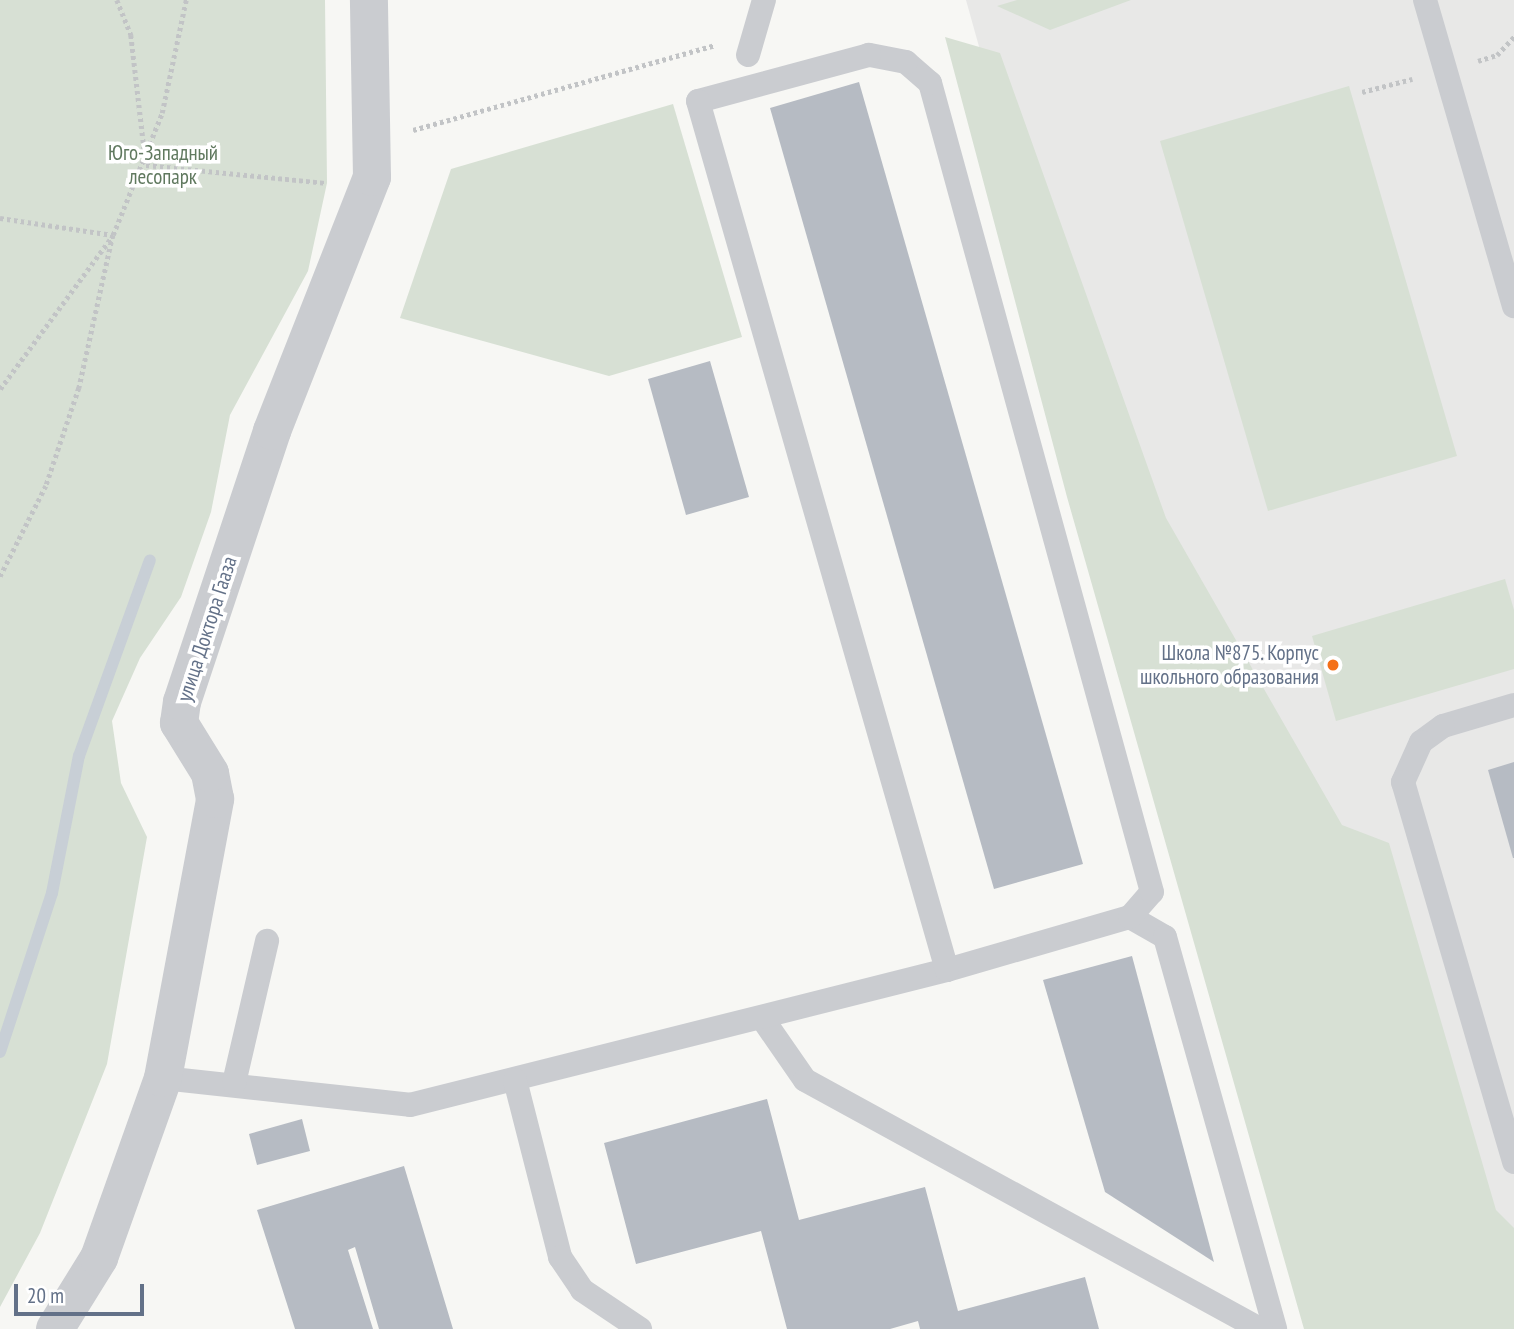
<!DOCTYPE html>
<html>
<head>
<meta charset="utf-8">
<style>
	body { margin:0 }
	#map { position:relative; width:1514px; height:1329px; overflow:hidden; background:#f7f7f4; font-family:"PT Sans Narrow",sans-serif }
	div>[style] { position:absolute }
	.built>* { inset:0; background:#e8e8e7 }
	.green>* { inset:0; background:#d7e0d4 }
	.stream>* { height:12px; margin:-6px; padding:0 6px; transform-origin:6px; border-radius:6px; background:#c8cfd6 }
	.building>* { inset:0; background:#b6bbc3 }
	.path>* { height:4.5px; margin-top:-2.25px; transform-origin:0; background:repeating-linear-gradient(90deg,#c2c4c6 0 3.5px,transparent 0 7px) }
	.lane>* { height:24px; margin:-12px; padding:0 12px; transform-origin:12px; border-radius:12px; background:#caccd0 }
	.street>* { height:38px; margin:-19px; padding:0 19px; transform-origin:19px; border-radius:19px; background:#caccd0 }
	.dots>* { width:19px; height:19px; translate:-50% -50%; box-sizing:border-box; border:4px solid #fff; border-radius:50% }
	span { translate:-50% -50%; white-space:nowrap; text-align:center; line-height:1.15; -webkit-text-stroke:7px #fff; paint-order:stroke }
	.park-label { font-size:21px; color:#60795f }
	.street-label { font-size:21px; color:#637188 }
	.poi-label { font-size:21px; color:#637188 }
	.right { translate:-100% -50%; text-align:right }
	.scale { position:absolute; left:14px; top:1284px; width:130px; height:32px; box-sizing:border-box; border:4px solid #637188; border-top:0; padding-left:9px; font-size:21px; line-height:24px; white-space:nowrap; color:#637188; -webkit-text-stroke:5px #fff; paint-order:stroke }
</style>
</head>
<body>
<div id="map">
	<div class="built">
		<i style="clip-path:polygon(966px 0,1514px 0,1514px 1329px,1337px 1329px)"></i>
	</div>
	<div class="green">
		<i style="clip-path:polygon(0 0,325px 0,327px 183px,308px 271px,230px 415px,211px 512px,181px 597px,140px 658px,112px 721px,121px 783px,147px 837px,107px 1064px,40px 1233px,0 1307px)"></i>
		<i style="clip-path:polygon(1017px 0,1131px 0,1050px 30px,997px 6px)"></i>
		<i style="clip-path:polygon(945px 37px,1000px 53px,1166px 518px,1342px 825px,1389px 843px,1496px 1210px,1514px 1228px,1514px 1329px,1304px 1329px,1067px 497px)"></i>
		<i style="clip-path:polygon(1349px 86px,1457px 456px,1268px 511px,1160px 141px)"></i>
		<i style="clip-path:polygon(673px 104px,742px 337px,609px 376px,400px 318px,451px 169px)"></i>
		<i style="clip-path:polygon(1505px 579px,1514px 610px,1514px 669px,1336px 721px,1312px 636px)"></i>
	</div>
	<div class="stream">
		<i style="left:0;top:1052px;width:167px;rotate:-71.9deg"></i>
		<i style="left:52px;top:893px;width:140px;rotate:-78.9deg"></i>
		<i style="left:79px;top:756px;width:208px;rotate:-70.1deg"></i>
	</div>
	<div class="building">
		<i style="clip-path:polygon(859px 82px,1083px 864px,994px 889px,770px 108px)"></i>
		<i style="clip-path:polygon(710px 361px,749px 497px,686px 515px,648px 379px)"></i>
		<i style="clip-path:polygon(1514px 762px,1514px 858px,1513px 858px,1488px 770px)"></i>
		<i style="clip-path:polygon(1132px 956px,1214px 1262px,1105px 1192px,1043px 980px)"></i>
		<i style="clip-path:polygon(767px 1099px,799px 1220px,925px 1187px,958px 1311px,1085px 1277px,1099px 1329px,920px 1329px,918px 1321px,890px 1329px,787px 1329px,761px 1231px,636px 1264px,604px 1143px)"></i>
		<i style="clip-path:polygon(302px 1119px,310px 1151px,257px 1165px,249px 1134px)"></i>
		<i style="clip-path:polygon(404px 1166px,453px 1329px,379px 1329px,355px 1247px,348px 1250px,373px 1329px,295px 1329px,257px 1210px)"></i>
	</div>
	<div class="path">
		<i style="left:117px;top:0;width:38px;rotate:68deg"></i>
		<i style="left:131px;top:35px;width:131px;rotate:83.4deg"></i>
		<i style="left:146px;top:165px;width:180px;rotate:5.7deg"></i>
		<i style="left:1478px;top:61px;width:20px;rotate:-18deg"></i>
		<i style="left:1497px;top:55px;width:25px;rotate:-47deg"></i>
		<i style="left:1362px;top:92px;width:52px;rotate:-14.6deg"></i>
		<i style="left:413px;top:130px;width:314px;rotate:-15.7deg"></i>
		<i style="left:0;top:218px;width:114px;rotate:8.6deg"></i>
		<i style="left:113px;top:235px;width:157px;rotate:102.5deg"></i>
		<i style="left:79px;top:388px;width:103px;rotate:108.6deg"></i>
		<i style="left:46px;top:486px;width:102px;rotate:116.8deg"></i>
		<i style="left:0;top:389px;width:191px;rotate:-53.7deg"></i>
		<i style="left:113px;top:235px;width:131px;rotate:-68.1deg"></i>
		<i style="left:162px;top:113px;width:116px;rotate:-78deg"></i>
	</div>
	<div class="lane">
		<i style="left:1425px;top:0;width:319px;rotate:73.8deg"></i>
		<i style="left:748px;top:55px;width:57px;rotate:-73.8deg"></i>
		<i style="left:1514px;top:705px;width:74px;rotate:163.5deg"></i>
		<i style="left:1443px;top:726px;width:27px;rotate:144deg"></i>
		<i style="left:1421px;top:742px;width:44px;rotate:114.2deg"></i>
		<i style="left:1403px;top:782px;width:396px;rotate:73.7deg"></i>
		<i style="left:1130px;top:917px;width:40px;rotate:29.7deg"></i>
		<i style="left:1165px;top:937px;width:407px;rotate:74.3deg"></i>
		<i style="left:762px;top:1018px;width:75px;rotate:55.3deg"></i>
		<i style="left:805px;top:1080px;width:519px;rotate:28.69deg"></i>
		<i style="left:163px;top:1078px;width:248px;rotate:6.2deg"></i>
		<i style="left:410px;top:1105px;width:554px;rotate:-14.11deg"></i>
		<i style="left:947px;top:970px;width:191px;rotate:-16.2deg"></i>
		<i style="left:1130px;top:917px;width:33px;rotate:-49deg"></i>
		<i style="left:1152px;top:892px;width:839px;rotate:-105.34deg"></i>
		<i style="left:930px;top:83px;width:32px;rotate:-139deg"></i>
		<i style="left:906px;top:62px;width:38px;rotate:-169deg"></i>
		<i style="left:869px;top:55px;width:177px;rotate:164.9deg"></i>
		<i style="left:698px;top:101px;width:904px;rotate:74.01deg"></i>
		<i style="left:515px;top:1080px;width:183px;rotate:75.7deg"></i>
		<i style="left:560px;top:1257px;width:40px;rotate:56deg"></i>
		<i style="left:582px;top:1290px;width:70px;rotate:33.9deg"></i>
		<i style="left:234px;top:1083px;width:146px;rotate:-76.9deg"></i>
	</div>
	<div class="street">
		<i style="left:55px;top:1329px;width:84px;rotate:-58.2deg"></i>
		<i style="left:99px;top:1258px;width:191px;rotate:-70.4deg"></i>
		<i style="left:163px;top:1078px;width:284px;rotate:-79.4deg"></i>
		<i style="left:215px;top:799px;width:26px;rotate:-101deg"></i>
		<i style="left:210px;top:773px;width:59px;rotate:-121.8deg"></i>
		<i style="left:179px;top:723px;width:21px;rotate:-82deg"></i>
		<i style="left:182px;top:702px;width:286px;rotate:-71.6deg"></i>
		<i style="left:272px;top:431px;width:273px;rotate:-68.5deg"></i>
		<i style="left:372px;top:177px;width:177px;rotate:-91deg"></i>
	</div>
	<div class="dots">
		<i style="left:1333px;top:665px;background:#f47017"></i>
	</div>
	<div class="park-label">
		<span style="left:163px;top:165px">Юго-Западный<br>лесопарк</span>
	</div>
	<div class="street-label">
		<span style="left:207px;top:629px;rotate:-72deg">улица Доктора Гааза</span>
	</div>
	<div class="poi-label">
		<span class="right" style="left:1319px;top:665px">Школа №875. Корпус<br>школьного образования</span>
	</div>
	<div class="scale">20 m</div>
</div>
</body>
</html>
